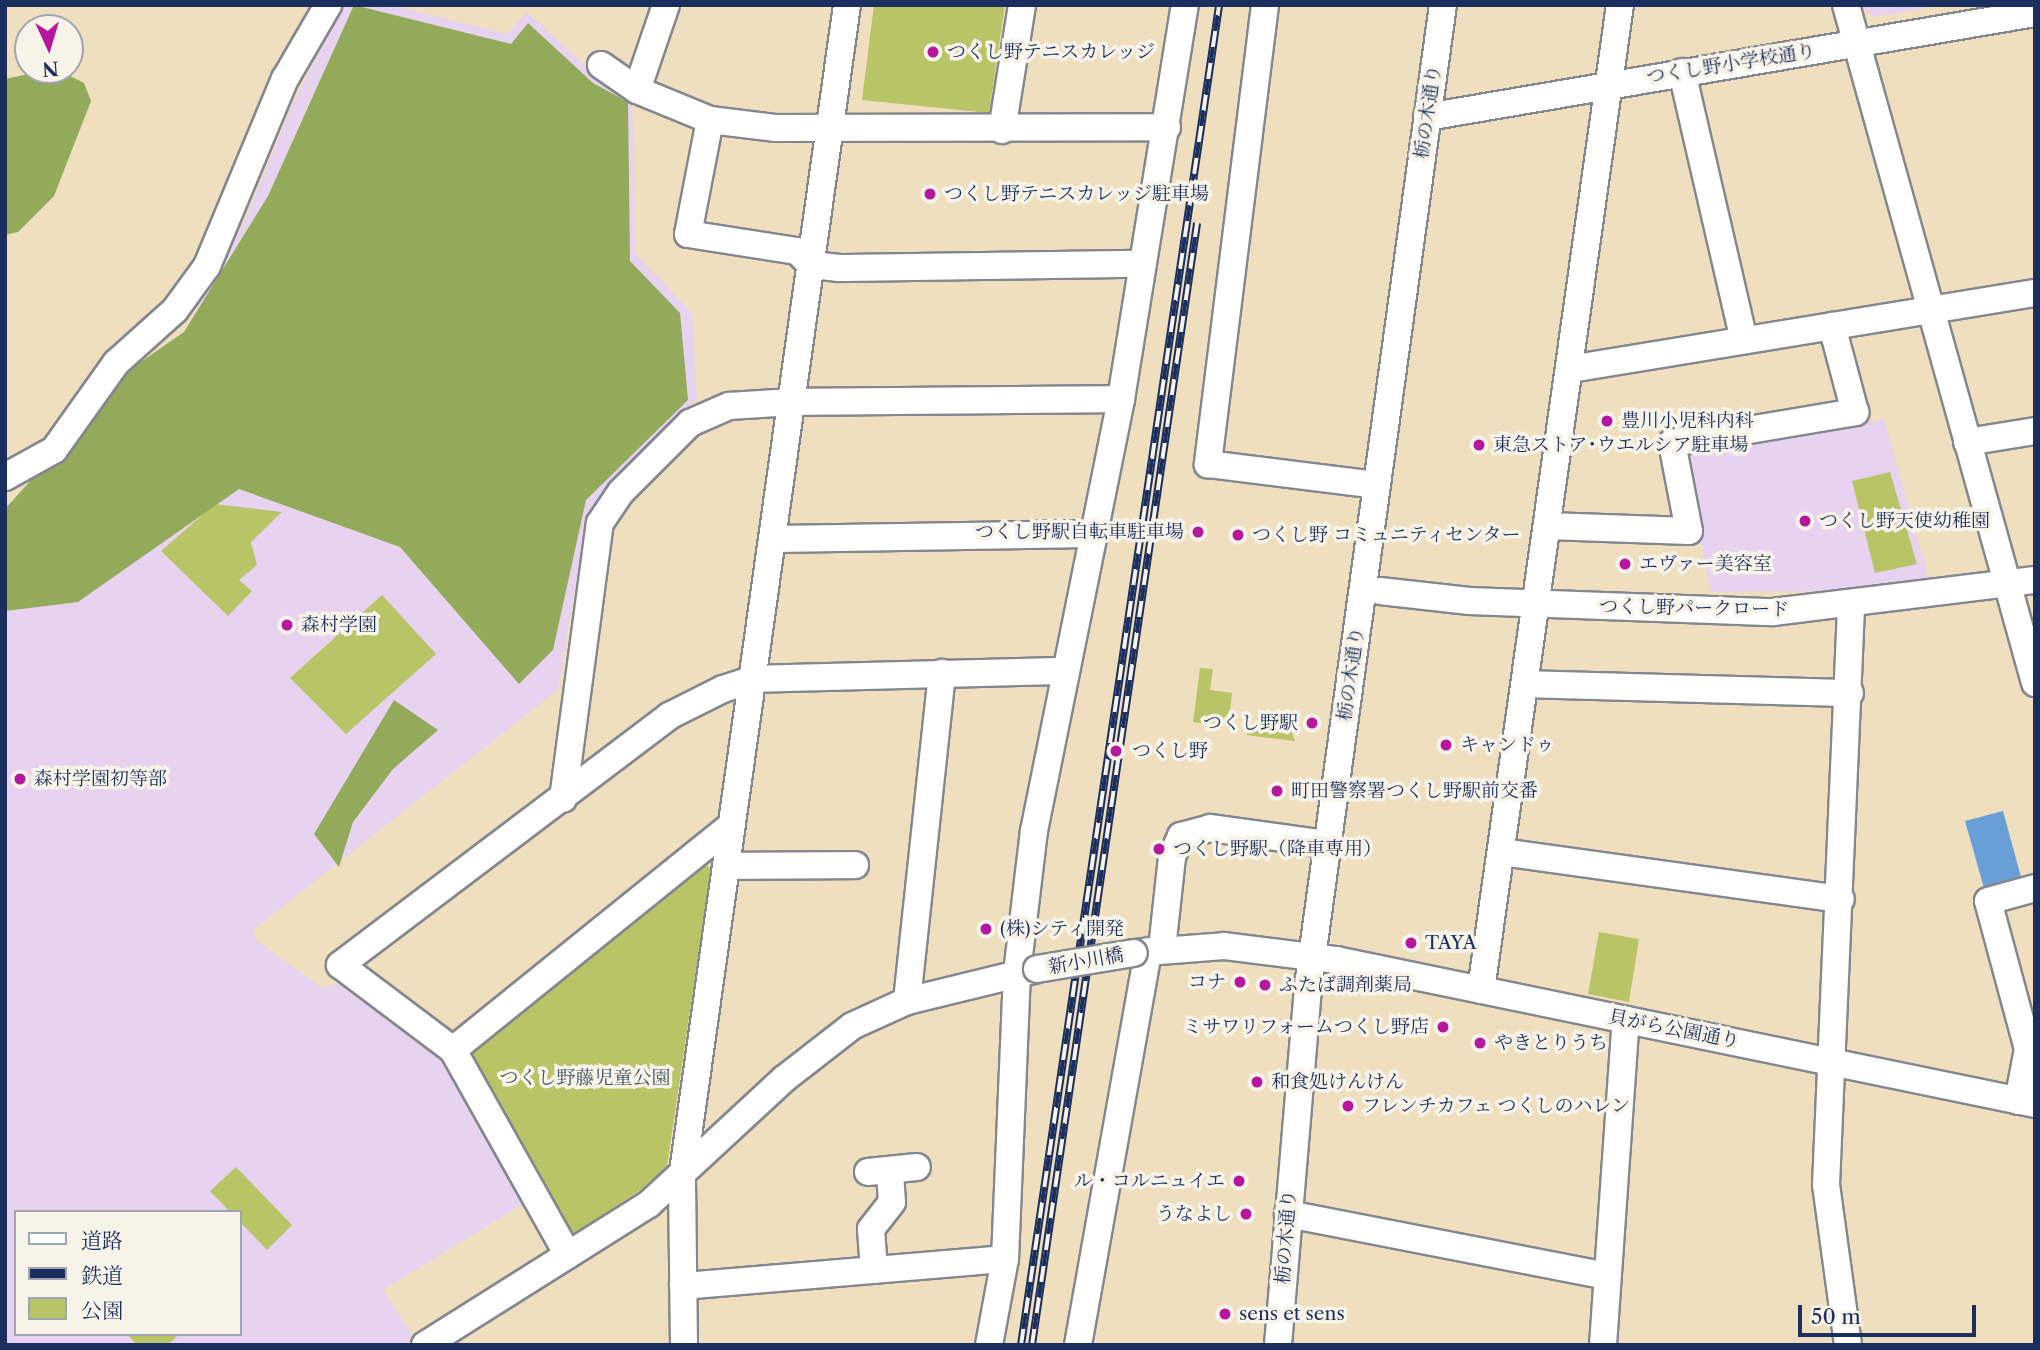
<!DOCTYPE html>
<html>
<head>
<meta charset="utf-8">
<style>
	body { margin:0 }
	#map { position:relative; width:2040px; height:1350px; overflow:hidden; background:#efdfbf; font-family:"Libre Caslon Text","Noto Serif JP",serif }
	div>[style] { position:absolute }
	.built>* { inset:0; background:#e7d2ef }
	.green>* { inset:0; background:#b8c465 }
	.forest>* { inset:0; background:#92aa5a }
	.water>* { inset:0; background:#6a9ed6 }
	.roads { filter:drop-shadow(2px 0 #85878e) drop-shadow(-2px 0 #85878e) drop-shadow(0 2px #85878e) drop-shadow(0 -2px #85878e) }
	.minor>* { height:26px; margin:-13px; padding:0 13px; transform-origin:13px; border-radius:13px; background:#fff }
	.rail>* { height:8px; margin-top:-4px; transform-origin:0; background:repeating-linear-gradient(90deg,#f7f3e8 0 16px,#1b2f5e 0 32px); box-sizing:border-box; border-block:2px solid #1b2f5e }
	.bridges { filter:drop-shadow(2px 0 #85878e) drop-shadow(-2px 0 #85878e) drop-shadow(0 2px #85878e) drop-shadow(0 -2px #85878e) }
	.minor-bridge>* { height:26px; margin:-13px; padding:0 13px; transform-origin:13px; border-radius:13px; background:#fff }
	.dots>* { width:19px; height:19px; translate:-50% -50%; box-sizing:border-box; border:4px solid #f7f3e8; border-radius:50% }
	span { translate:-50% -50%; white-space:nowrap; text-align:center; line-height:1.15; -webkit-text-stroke:7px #f7f3e8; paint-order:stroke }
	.poi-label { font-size:19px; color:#1b2f5e }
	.left { translate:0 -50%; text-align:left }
	.right { translate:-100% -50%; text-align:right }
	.street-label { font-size:19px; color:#1b2f5e }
	.park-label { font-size:19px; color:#425460 }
	.frame { position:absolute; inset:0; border:7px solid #1b2f5e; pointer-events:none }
	.legend { position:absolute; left:14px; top:1210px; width:228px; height:126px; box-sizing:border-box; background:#f7f3e8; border:2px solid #9fa5b1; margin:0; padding:9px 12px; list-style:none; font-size:21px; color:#1b2f5e }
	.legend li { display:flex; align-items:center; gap:14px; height:35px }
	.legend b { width:35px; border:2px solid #9fa5b1 }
	.north { position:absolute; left:14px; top:14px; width:70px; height:70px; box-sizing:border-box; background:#f7f3e8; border:2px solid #9fa5b1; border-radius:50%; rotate:176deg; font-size:19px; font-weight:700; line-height:28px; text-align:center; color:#1b2f5e }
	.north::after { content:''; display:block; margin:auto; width:24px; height:32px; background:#b5179e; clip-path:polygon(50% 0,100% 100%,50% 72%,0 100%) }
	.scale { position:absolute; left:1798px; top:1305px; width:178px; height:32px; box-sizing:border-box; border:4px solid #1b2f5e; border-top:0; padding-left:9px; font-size:21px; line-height:24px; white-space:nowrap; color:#1b2f5e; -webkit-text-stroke:5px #f7f3e8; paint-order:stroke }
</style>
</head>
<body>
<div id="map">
	<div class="built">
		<i style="clip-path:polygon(evenodd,344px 5px,391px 5px,507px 34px,527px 12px,598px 77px,632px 97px,636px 254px,692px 313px,697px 399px,613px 482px,586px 524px,558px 690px,254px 929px,256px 940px,322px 988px,341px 982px,446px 1057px,528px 1201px,383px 1290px,414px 1337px,401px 1345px,5px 1345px,5px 505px,78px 464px,132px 368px,184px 332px,244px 223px,292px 106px,344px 5px,16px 1212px,240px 1212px,240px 1334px,16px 1334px,16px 1212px)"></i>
		<i style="clip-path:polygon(1860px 5px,1944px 5px,1874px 17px)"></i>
		<i style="clip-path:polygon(1884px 419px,1929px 579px,1851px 591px,1711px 592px,1684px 464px,1690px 455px)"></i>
	</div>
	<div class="green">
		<i style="clip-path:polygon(874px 5px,1005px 5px,989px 113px,862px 100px)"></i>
		<i style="clip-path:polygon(1890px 472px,1917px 564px,1875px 573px,1852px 481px)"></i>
		<i style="clip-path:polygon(215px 504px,282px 512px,251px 542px,257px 565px,239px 580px,252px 591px,228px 616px,161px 551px)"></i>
		<i style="clip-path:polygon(382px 595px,436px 654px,346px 734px,290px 678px)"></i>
		<i style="clip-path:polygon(1200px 668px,1213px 669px,1210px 690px,1232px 693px,1230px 713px,1214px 725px,1193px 722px)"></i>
		<i style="clip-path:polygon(1258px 718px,1289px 725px,1295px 741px,1246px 735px)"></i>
		<i style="clip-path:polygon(701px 861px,711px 869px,666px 1173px,569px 1237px,481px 1084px,471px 1052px)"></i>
		<i style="clip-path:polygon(1599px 932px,1639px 939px,1629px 1002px,1588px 994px)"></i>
		<i style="clip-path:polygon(236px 1167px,292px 1225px,267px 1250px,240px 1222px,240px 1212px,230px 1212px,210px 1191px)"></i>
		<i style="clip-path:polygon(127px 1334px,175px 1334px,177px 1336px,168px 1345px,137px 1345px)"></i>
	</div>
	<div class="forest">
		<i style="clip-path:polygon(354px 5px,511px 44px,528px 23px,593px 83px,628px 102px,630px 261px,680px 313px,688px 400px,586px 500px,553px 650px,519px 684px,400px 547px,239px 489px,78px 602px,5px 611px,5px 509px,132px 368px,184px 332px,268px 196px)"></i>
		<i style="clip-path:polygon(42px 71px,62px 72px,84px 83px,91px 101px,54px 196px,18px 232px,5px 235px,5px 79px)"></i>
		<i style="clip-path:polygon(394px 700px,438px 730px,393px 769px,353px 822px,339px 867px,314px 834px)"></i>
	</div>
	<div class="water">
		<i style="clip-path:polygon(2003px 811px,2021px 877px,1984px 888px,1965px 821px)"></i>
	</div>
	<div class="roads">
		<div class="minor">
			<i style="left:1265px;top:5px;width:463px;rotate:97.1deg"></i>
			<i style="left:1208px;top:464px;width:170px;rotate:7.1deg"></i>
			<i style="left:1846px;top:5px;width:704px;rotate:74.42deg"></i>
			<i style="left:601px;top:65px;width:44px;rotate:34.8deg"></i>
			<i style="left:637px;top:90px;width:79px;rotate:22.3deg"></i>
			<i style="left:710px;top:120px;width:65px;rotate:7deg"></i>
			<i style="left:775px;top:128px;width:392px;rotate:-0.1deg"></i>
			<i style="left:1682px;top:72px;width:275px;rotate:77deg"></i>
			<i style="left:637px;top:90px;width:90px;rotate:-71.2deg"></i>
			<i style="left:1427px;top:117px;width:617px;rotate:-9.71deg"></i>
			<i style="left:710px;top:120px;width:116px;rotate:100.9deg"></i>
			<i style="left:688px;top:234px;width:110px;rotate:8.9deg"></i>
			<i style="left:797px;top:251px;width:20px;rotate:45deg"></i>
			<i style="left:811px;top:265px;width:29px;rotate:6deg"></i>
			<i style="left:840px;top:268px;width:303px;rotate:-0.8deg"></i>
			<i style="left:1002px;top:130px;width:127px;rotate:-80.9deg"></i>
			<i style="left:1570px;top:369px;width:471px;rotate:-9.3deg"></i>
			<i style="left:1967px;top:442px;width:69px;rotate:-9.2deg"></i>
			<i style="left:5px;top:477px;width:56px;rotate:-28.9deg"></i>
			<i style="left:54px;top:450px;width:107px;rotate:-54.5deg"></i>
			<i style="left:116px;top:363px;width:79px;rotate:-41.9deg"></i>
			<i style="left:175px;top:310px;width:54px;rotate:-54deg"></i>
			<i style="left:207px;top:266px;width:203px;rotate:-67.4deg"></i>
			<i style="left:285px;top:79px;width:86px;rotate:-59.8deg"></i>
			<i style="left:1548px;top:526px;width:141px;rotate:2deg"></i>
			<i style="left:1689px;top:531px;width:90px;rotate:-100.9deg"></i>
			<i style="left:1672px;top:443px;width:186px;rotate:-9.6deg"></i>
			<i style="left:1855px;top:412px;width:89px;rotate:-105deg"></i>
			<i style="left:774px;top:539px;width:319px;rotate:-0.9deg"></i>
			<i style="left:1380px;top:591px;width:90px;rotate:6.4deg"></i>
			<i style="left:1469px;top:601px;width:304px;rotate:2.1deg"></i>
			<i style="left:1773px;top:612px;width:264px;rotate:-7deg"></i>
			<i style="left:1526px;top:684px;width:324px;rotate:1.6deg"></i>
			<i style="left:563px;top:799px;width:278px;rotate:-82.4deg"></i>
			<i style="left:600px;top:523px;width:37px;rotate:-56deg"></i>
			<i style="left:621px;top:492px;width:98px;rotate:-45deg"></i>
			<i style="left:690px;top:423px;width:43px;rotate:-23.6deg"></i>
			<i style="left:729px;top:406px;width:63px;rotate:-3.6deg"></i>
			<i style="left:792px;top:402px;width:329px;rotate:-0.5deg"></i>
			<i style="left:1501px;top:852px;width:343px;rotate:7.9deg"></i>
			<i style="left:727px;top:866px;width:128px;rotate:-0.4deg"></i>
			<i style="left:1162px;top:949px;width:93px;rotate:-83.8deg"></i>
			<i style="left:1172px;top:857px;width:23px;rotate:-67deg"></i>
			<i style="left:1181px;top:836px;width:30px;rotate:-15deg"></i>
			<i style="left:1210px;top:828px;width:118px;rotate:7.8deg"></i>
			<i style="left:1134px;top:953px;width:90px;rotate:-4.4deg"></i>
			<i style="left:1224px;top:946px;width:113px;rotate:7.1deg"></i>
			<i style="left:1336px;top:960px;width:714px;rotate:11.64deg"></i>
			<i style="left:1481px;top:990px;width:995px;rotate:-81.97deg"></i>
			<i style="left:907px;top:1001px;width:330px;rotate:-83.9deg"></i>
			<i style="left:453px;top:1050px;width:357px;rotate:-38.9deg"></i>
			<i style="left:2018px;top:1101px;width:53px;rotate:-79.1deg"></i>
			<i style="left:2028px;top:1049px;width:153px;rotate:-105.1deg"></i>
			<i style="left:1988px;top:901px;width:49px;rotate:-15.5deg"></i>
			<i style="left:868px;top:1172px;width:49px;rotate:-5.8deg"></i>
			<i style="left:1288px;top:1214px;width:325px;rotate:11deg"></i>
			<i style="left:568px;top:1255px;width:235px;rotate:-119.3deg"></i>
			<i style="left:453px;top:1050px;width:141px;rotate:-143deg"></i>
			<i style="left:340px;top:965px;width:413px;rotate:-37.1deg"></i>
			<i style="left:669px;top:716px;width:60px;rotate:-26.6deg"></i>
			<i style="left:723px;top:689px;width:32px;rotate:-18deg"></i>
			<i style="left:753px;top:679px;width:311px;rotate:-1.5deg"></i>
			<i style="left:874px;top:1270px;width:41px;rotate:-94.2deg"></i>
			<i style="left:871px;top:1229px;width:34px;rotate:-52deg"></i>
			<i style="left:892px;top:1202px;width:32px;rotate:-94deg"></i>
			<i style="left:683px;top:1286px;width:323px;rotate:-4.8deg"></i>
			<i style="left:425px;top:1345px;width:265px;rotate:-32.2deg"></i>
			<i style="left:649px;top:1204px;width:184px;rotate:-42.8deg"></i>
			<i style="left:784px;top:1079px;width:86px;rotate:-37.9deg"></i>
			<i style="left:852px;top:1026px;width:60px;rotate:-24.4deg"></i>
			<i style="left:907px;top:1001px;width:131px;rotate:-13.7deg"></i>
			<i style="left:684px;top:1345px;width:166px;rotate:-90.7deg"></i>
			<i style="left:682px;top:1179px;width:1186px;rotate:-82deg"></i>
			<i style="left:989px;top:1345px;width:87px;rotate:-79.5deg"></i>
			<i style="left:1005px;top:1259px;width:286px;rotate:-87.6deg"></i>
			<i style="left:1017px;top:973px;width:143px;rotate:-83.2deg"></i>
			<i style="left:1034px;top:831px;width:441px;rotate:-78.6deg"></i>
			<i style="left:1121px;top:399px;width:399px;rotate:-80.8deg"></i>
			<i style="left:1078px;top:1345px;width:400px;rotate:-79.9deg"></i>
			<i style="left:1278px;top:1345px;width:367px;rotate:-85.2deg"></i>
			<i style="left:1309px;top:979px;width:983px;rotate:-82.17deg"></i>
			<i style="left:1603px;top:1345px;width:326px;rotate:-86deg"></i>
			<i style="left:1848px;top:1345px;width:162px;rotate:-97.8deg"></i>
			<i style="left:1826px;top:1185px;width:579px;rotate:-87.52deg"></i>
		</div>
	</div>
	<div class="rail">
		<i style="left:1021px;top:1345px;width:1355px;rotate:-81.59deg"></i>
		<i style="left:1032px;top:1345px;width:1134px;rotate:-81.63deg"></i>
	</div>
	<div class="bridges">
		<div class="minor-bridge">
			<i style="left:1037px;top:969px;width:98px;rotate:-9.4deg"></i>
		</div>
	</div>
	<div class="dots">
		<i style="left:933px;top:52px;background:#b5179e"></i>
		<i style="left:930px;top:194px;background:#b5179e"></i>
		<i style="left:1607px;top:421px;background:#b5179e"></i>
		<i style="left:1479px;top:445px;background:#b5179e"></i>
		<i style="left:1805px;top:521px;background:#b5179e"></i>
		<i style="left:1198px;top:532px;background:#b5179e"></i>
		<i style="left:1238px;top:535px;background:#b5179e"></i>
		<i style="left:1625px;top:564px;background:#b5179e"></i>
		<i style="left:287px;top:625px;background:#b5179e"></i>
		<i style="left:1312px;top:723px;background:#b5179e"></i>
		<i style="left:1446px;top:745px;background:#b5179e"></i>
		<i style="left:1116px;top:751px;background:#b5179e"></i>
		<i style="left:20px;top:779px;background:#b5179e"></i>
		<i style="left:1277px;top:791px;background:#b5179e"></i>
		<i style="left:1159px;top:849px;background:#b5179e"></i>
		<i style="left:986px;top:929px;background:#b5179e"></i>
		<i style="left:1411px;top:943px;background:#b5179e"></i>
		<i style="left:1240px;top:982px;background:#b5179e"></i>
		<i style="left:1265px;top:985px;background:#b5179e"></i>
		<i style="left:1443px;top:1027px;background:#b5179e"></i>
		<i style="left:1480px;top:1043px;background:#b5179e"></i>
		<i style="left:1257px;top:1082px;background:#b5179e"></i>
		<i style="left:1348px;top:1106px;background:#b5179e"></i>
		<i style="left:1239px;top:1181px;background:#b5179e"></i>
		<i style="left:1246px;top:1214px;background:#b5179e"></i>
		<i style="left:1225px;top:1314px;background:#b5179e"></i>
	</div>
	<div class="poi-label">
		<span class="left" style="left:947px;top:52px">つくし野テニスカレッジ</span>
		<span class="left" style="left:944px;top:194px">つくし野テニスカレッジ駐車場</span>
		<span class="left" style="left:1621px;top:421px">豊川小児科内科</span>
		<span class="left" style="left:1493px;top:445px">東急ストア･ウエルシア駐車場</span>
		<span class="left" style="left:1819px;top:521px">つくし野天使幼稚園</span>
		<span class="right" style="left:1184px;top:532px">つくし野駅自転車駐車場</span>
		<span class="left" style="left:1252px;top:535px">つくし野 コミュニティセンター</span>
		<span class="left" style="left:1639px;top:564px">エヴァー美容室</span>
		<span class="left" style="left:301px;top:625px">森村学園</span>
		<span class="right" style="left:1298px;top:723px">つくし野駅</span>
		<span class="left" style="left:1460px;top:745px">キャンドゥ</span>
		<span class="left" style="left:1132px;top:751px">つくし野</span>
		<span class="left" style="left:34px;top:779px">森村学園初等部</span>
		<span class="left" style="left:1291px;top:791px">町田警察署つくし野駅前交番</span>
		<span class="left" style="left:1173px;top:849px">つくし野駅（降車専用）</span>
		<span class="left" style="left:1000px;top:929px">(株)シティ開発</span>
		<span class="left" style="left:1425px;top:943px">TAYA</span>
		<span class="right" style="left:1226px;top:982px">コナ</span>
		<span class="left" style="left:1279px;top:985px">ふたば調剤薬局</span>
		<span class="right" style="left:1429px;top:1027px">ミサワリフォームつくし野店</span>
		<span class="left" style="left:1494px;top:1043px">やきとりうち</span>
		<span class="left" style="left:1271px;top:1082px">和食処けんけん</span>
		<span class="left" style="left:1362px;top:1106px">フレンチカフェ つくしのハレン</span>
		<span class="right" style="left:1225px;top:1181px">ル・コルニュイエ</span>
		<span class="right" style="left:1232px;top:1214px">うなよし</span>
		<span class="left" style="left:1239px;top:1314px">sens et sens</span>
	</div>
	<div class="street-label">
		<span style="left:1731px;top:64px;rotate:-9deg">つくし野小学校通り</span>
		<span style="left:1428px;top:112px;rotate:-82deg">栃の木通り</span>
		<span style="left:1694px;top:608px;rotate:1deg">つくし野パークロード</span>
		<span style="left:1351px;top:674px;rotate:-82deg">栃の木通り</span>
		<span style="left:1086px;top:961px;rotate:-10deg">新小川橋</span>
		<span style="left:1674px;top:1029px;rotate:11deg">貝がら公園通り</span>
		<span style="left:1286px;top:1237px;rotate:-86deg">栃の木通り</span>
	</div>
	<div class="park-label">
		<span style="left:585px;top:1078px">つくし野藤児童公園</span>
	</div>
	<div class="frame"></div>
	<ul class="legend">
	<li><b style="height:9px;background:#fff"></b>道路</li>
	<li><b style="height:9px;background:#1b2f5e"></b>鉄道</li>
	<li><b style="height:19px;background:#b8c465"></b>公園</li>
	</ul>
	<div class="north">N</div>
	<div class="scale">50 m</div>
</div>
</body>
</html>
